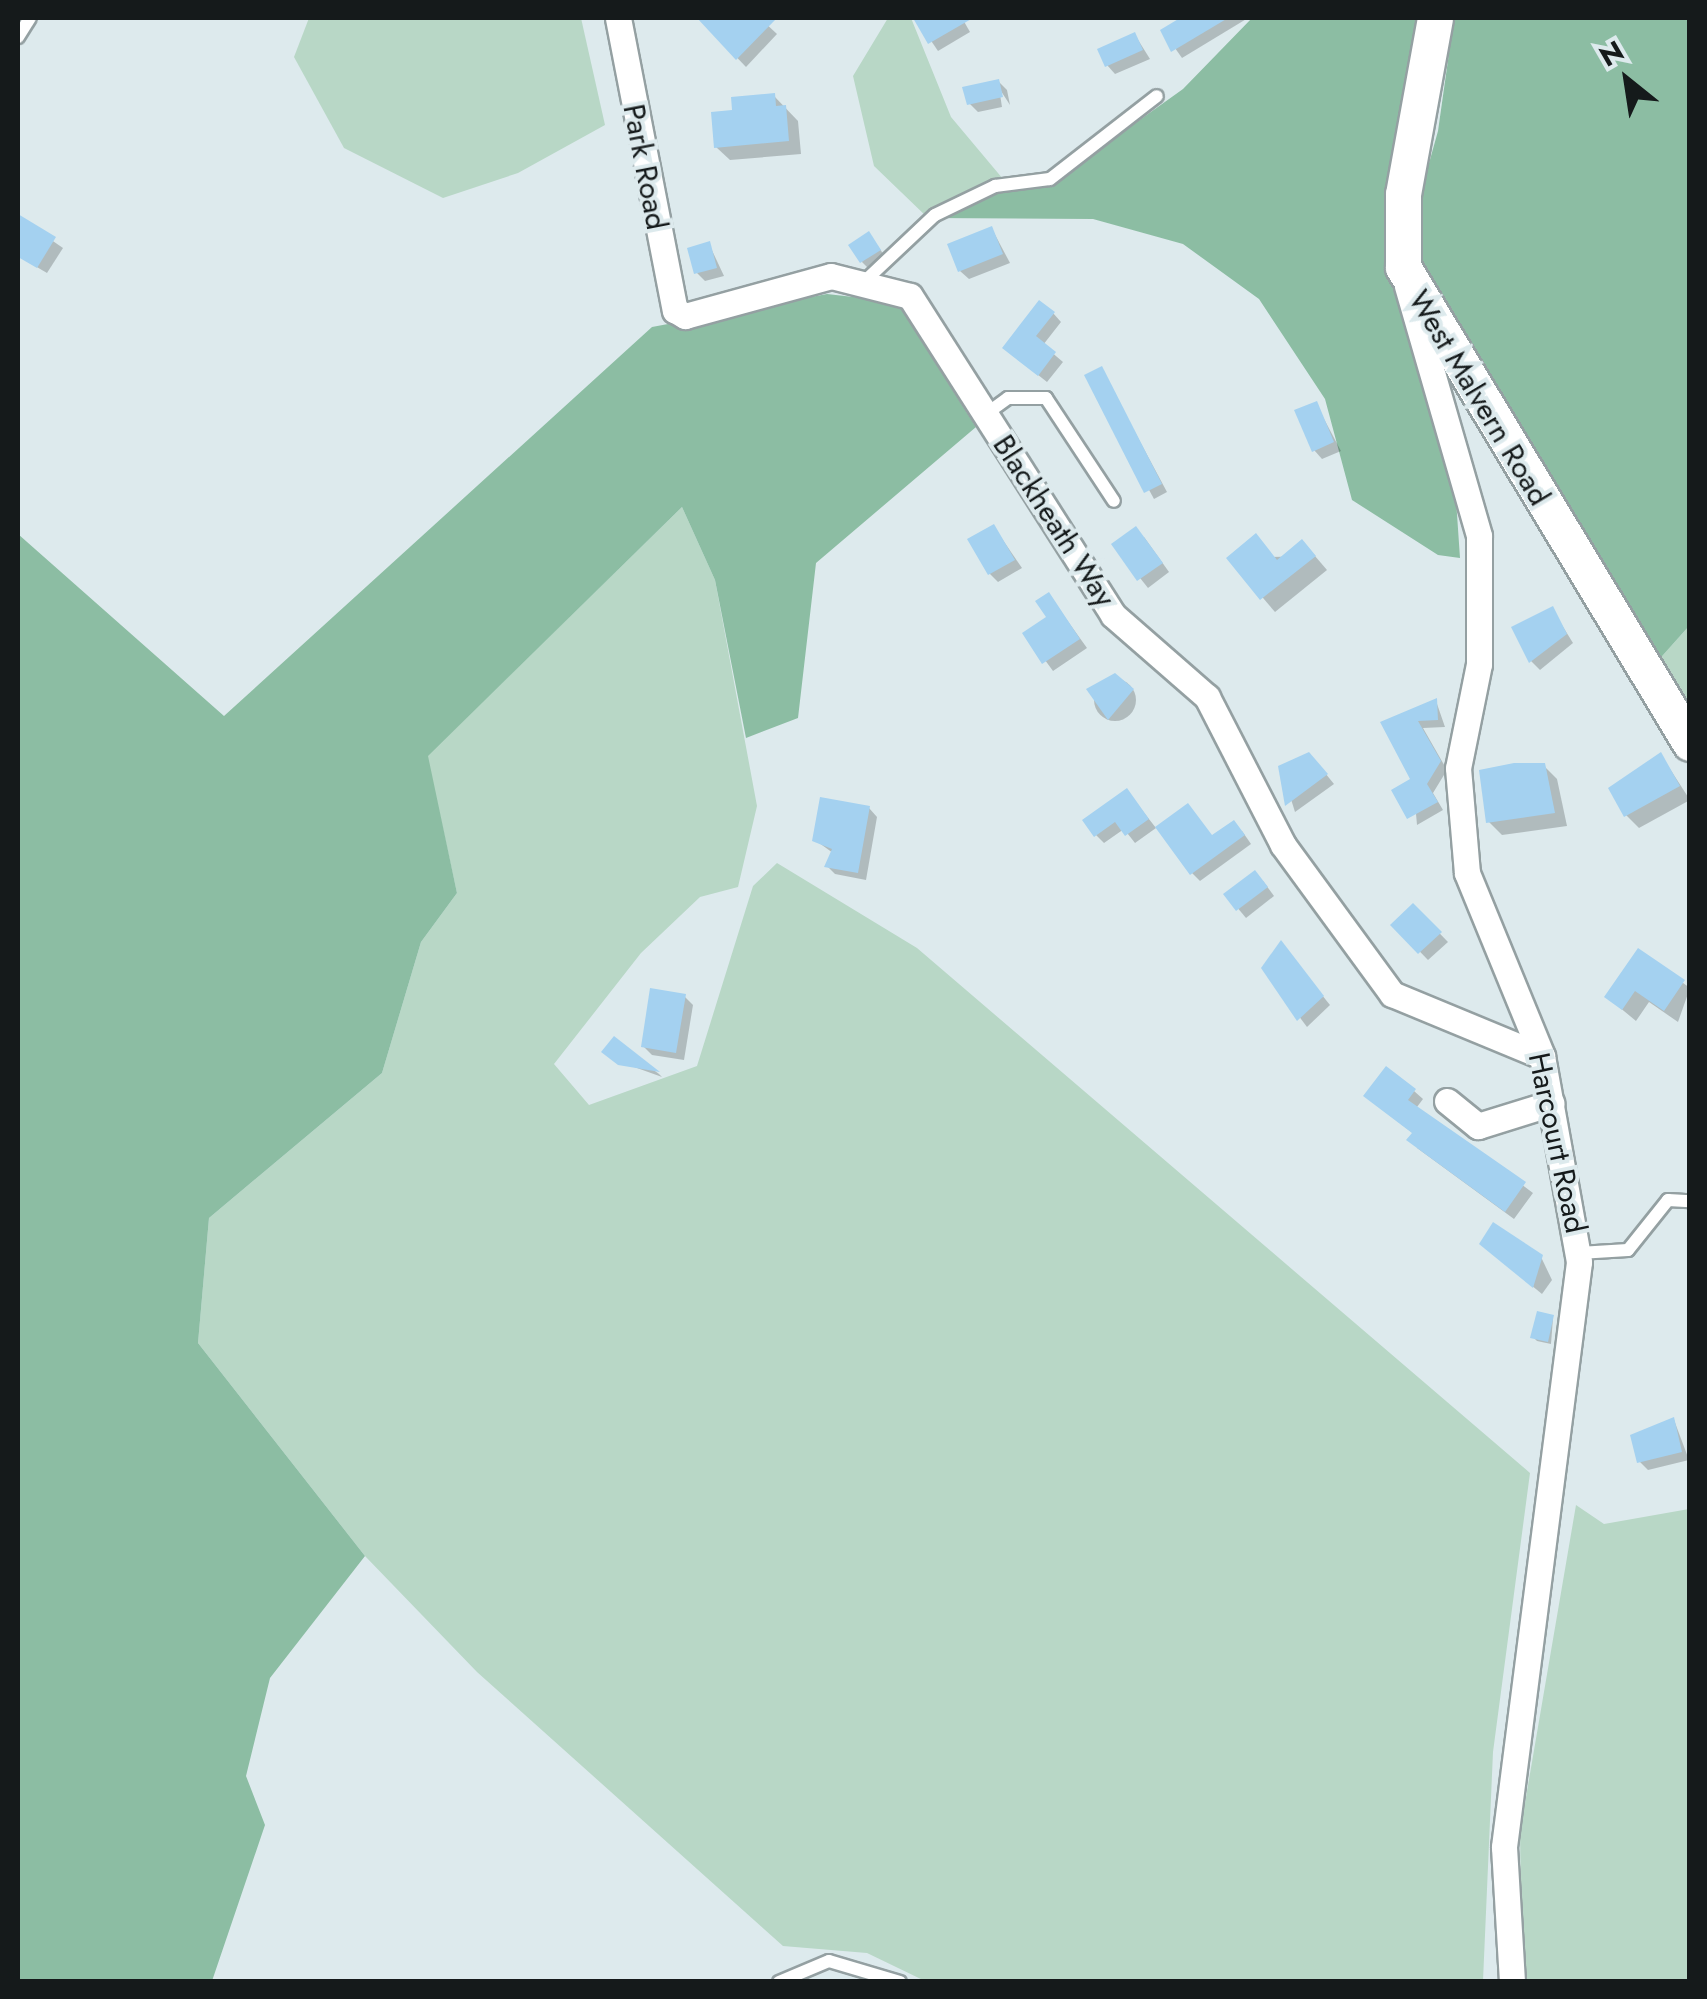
<!DOCTYPE html>
<html>
<head>
<meta charset="utf-8">
<style>
	body { margin:0 }
	#map { position:relative; width:1707px; height:1999px; overflow:hidden; background:#ddeaed; font-family:Jost,sans-serif }
	div>[style] { position:absolute }
	.green>* { inset:0; background:#b8d7c6 }
	.forest>* { inset:0; background:#8cbda3 }
	.shadow>* { inset:0; background:#0003 }
	.round { border-radius:50% }
	.building>* { inset:0; background:#a4d1f0 }
	.roads { filter:drop-shadow(2px 0 #94a0a2) drop-shadow(-2px 0 #94a0a2) drop-shadow(0 2px #94a0a2) drop-shadow(0 -2px #94a0a2) }
	.lane>* { height:12px; margin:-6px; padding:0 6px; transform-origin:6px; border-radius:6px; background:#fff }
	.street>* { height:25px; margin:-12.5px; padding:0 12.5px; transform-origin:12.5px; border-radius:12.5px; background:#fff }
	.secondary>* { height:35px; margin:-17.5px; padding:0 17.5px; transform-origin:17.5px; border-radius:17.5px; background:#fff }
	span { translate:-50% -50%; white-space:nowrap; text-align:center; line-height:1.15; -webkit-text-stroke:8px #ddeaed; paint-order:stroke }
	.street-label { font-size:30px; color:#151a1b }
	.frame { position:absolute; inset:0; border:20px solid #151a1b; pointer-events:none }
	.north { position:absolute; left:1577px; top:30px; width:100px; height:100px; -webkit-text-stroke:8px #ddeaed; paint-order:stroke; rotate:330deg; font-size:28px; font-weight:700; line-height:40px; text-align:center; color:#151a1b }
	.north::after { content:''; display:block; margin:auto; width:35px; height:45px; background:#151a1b; clip-path:polygon(50% 0,100% 100%,50% 72%,0 100%) }
</style>
</head>
<body>
<div id="map">
	<div class="green">
		<i style="clip-path:polygon(309px 18px,581px 18px,605px 125px,518px 173px,443px 198px,344px 148px,294px 57px)"></i>
		<i style="clip-path:polygon(888px 18px,911px 18px,951px 117px,1003px 179px,928px 218px,874px 166px,853px 76px)"></i>
		<i style="clip-path:polygon(682px 507px,715px 580px,757px 806px,738px 887px,700px 897px,641px 953px,554px 1064px,589px 1105px,697px 1066px,753px 886px,777px 863px,917px 948px,1530px 1473px,1493px 1752px,1483px 1981px,925px 1981px,867px 1953px,783px 1946px,477px 1672px,365px 1556px,198px 1343px,209px 1218px,382px 1073px,421px 942px,457px 893px,427px 756px)"></i>
		<i style="clip-path:polygon(1689px 626px,1689px 717px,1655px 664px)"></i>
		<i style="clip-path:polygon(1576px 1505px,1604px 1524px,1689px 1509px,1689px 1981px,1522px 1982px,1520px 1832px)"></i>
	</div>
	<div class="forest">
		<i style="clip-path:polygon(1252px 18px,1423px 18px,1389px 266px,1455px 485px,1460px 558px,1438px 555px,1352px 500px,1325px 399px,1259px 299px,1183px 244px,1093px 219px,928px 218px,1003px 179px,1053px 182px,1183px 89px)"></i>
		<i style="clip-path:polygon(1454px 18px,1689px 18px,1689px 626px,1655px 664px,1427px 293px,1409px 235px,1438px 131px)"></i>
		<i style="clip-path:polygon(827px 294px,897px 302px,976px 427px,816px 563px,798px 718px,746px 738px,715px 580px,682px 507px,428px 756px,457px 893px,421px 942px,382px 1073px,209px 1218px,198px 1343px,365px 1556px,270px 1678px,246px 1776px,265px 1825px,212px 1981px,18px 1981px,18px 534px,224px 716px,652px 327px)"></i>
	</div>
	<div class="shadow">
		<i style="clip-path:polygon(699px 18px,760px 18px,777px 34px,746px 67px)"></i>
		<i style="clip-path:polygon(962px 18px,970px 32px,938px 51px,917px 20px)"></i>
		<i style="clip-path:polygon(1181px 18px,1248px 18px,1182px 58px,1163px 31px)"></i>
		<i style="clip-path:polygon(1135px 35px,1150px 59px,1115px 74px,1107px 65px)"></i>
		<i style="clip-path:polygon(999px 82px,1007px 90px,1010px 105px,999px 88px,1002px 107px,978px 112px,969px 103px)"></i>
		<i style="clip-path:polygon(774px 96px,798px 121px,801px 154px,730px 160px,716px 147px,734px 112px)"></i>
		<i style="clip-path:polygon(18px 217px,63px 248px,47px 273px,18px 256px)"></i>
		<i style="clip-path:polygon(992px 229px,1010px 263px,969px 279px,960px 271px)"></i>
		<i style="clip-path:polygon(869px 234px,887px 259px,870px 270px,862px 262px)"></i>
		<i style="clip-path:polygon(709px 244px,724px 276px,705px 281px,697px 273px)"></i>
		<i style="clip-path:polygon(1053px 313px,1061px 322px,1043px 345px,1063px 362px,1047px 382px,1014px 356px)"></i>
		<i style="clip-path:polygon(1101px 369px,1167px 492px,1154px 499px,1087px 376px)"></i>
		<i style="clip-path:polygon(1316px 404px,1341px 451px,1322px 459px,1314px 450px)"></i>
		<i style="clip-path:polygon(994px 527px,1022px 568px,998px 582px,990px 574px)"></i>
		<i style="clip-path:polygon(1144px 537px,1169px 572px,1148px 588px,1114px 545px)"></i>
		<i style="clip-path:polygon(1315px 556px,1327px 570px,1275px 612px,1229px 558px)"></i>
		<i style="clip-path:polygon(1049px 595px,1087px 648px,1053px 671px,1026px 634px,1049px 618px)"></i>
		<i style="clip-path:polygon(1552px 609px,1573px 643px,1540px 670px,1531px 661px)"></i>
		<i class="round" style="left:1094px;top:679px;width:42px;height:42px"></i>
		<i style="clip-path:polygon(1436px 701px,1445px 727px,1423px 728px,1447px 770px,1433px 793px,1443px 810px,1417px 825px,1413px 780px,1383px 723px)"></i>
		<i style="clip-path:polygon(1661px 755px,1690px 800px,1639px 828px,1626px 815px)"></i>
		<i style="clip-path:polygon(1317px 763px,1334px 784px,1295px 812px,1281px 767px)"></i>
		<i style="clip-path:polygon(1544px 766px,1557px 779px,1567px 826px,1502px 835px,1489px 822px)"></i>
		<i style="clip-path:polygon(1127px 791px,1156px 828px,1135px 843px,1124px 829px,1104px 843px,1096px 835px)"></i>
		<i style="clip-path:polygon(869px 808px,877px 817px,866px 880px,835px 874px,827px 866px,833px 853px,815px 840px)"></i>
		<i style="clip-path:polygon(1242px 831px,1251px 844px,1200px 881px,1192px 873px,1213px 838px)"></i>
		<i style="clip-path:polygon(1263px 881px,1274px 896px,1246px 918px,1226px 894px)"></i>
		<i style="clip-path:polygon(1413px 906px,1448px 942px,1428px 960px,1394px 925px)"></i>
		<i style="clip-path:polygon(1280px 943px,1330px 1005px,1307px 1027px,1263px 968px)"></i>
		<i style="clip-path:polygon(1639px 951px,1690px 988px,1678px 1022px,1649px 1002px,1636px 1021px,1607px 997px)"></i>
		<i style="clip-path:polygon(684px 996px,693px 1005px,684px 1060px,652px 1055px,643px 1046px)"></i>
		<i style="clip-path:polygon(614px 1040px,659px 1074px,662px 1077px,612px 1059px)"></i>
		<i style="clip-path:polygon(1414px 1091px,1423px 1099px,1417px 1107px,1533px 1193px,1514px 1219px,1417px 1148px,1414px 1134px,1375px 1104px)"></i>
		<i style="clip-path:polygon(1491px 1252px,1541px 1257px,1552px 1280px,1542px 1294px)"></i>
		<i style="clip-path:polygon(1553px 1318px,1551px 1344px,1537px 1341px,1533px 1337px)"></i>
		<i style="clip-path:polygon(1674px 1420px,1689px 1460px,1648px 1470px,1639px 1461px)"></i>
	</div>
	<div class="building">
		<i style="clip-path:polygon(697px 18px,777px 18px,736px 60px)"></i>
		<i style="clip-path:polygon(913px 18px,973px 18px,928px 44px)"></i>
		<i style="clip-path:polygon(1180px 18px,1228px 18px,1171px 52px,1160px 30px)"></i>
		<i style="clip-path:polygon(1135px 32px,1143px 50px,1105px 67px,1097px 49px)"></i>
		<i style="clip-path:polygon(999px 79px,1003px 97px,967px 105px,962px 87px)"></i>
		<i style="clip-path:polygon(775px 93px,776px 106px,786px 105px,789px 141px,714px 148px,711px 112px,732px 110px,731px 97px)"></i>
		<i style="clip-path:polygon(18px 214px,56px 237px,37px 268px,18px 257px)"></i>
		<i style="clip-path:polygon(992px 226px,1003px 254px,958px 272px,947px 244px)"></i>
		<i style="clip-path:polygon(869px 231px,881px 250px,860px 263px,848px 245px)"></i>
		<i style="clip-path:polygon(710px 241px,717px 268px,694px 274px,687px 248px)"></i>
		<i style="clip-path:polygon(1039px 300px,1055px 312px,1036px 336px,1056px 352px,1038px 376px,1002px 348px)"></i>
		<i style="clip-path:polygon(1102px 366px,1162px 484px,1144px 493px,1084px 375px)"></i>
		<i style="clip-path:polygon(1317px 401px,1334px 442px,1312px 452px,1294px 410px)"></i>
		<i style="clip-path:polygon(994px 524px,1015px 560px,988px 575px,967px 539px)"></i>
		<i style="clip-path:polygon(1136px 526px,1163px 563px,1137px 581px,1111px 544px)"></i>
		<i style="clip-path:polygon(1256px 533px,1277px 560px,1302px 539px,1316px 556px,1260px 600px,1226px 558px)"></i>
		<i style="clip-path:polygon(1049px 592px,1080px 639px,1042px 664px,1022px 633px,1046px 617px,1035px 601px)"></i>
		<i style="clip-path:polygon(1553px 606px,1567px 634px,1529px 663px,1511px 627px)"></i>
		<i style="clip-path:polygon(1115px 673px,1134px 689px,1108px 720px,1086px 689px)"></i>
		<i style="clip-path:polygon(1437px 698px,1438px 720px,1418px 721px,1441px 761px,1427px 784px,1438px 802px,1407px 819px,1391px 790px,1410px 779px,1380px 722px)"></i>
		<i style="clip-path:polygon(1309px 752px,1328px 774px,1285px 806px,1278px 766px)"></i>
		<i style="clip-path:polygon(1661px 752px,1680px 786px,1624px 817px,1608px 788px)"></i>
		<i style="clip-path:polygon(1514px 763px,1545px 763px,1555px 813px,1486px 823px,1479px 770px)"></i>
		<i style="clip-path:polygon(1127px 788px,1149px 819px,1125px 836px,1115px 822px,1094px 837px,1082px 820px)"></i>
		<i style="clip-path:polygon(820px 797px,870px 806px,858px 873px,824px 867px,832px 849px,812px 841px)"></i>
		<i style="clip-path:polygon(1188px 803px,1212px 835px,1234px 820px,1245px 835px,1190px 875px,1155px 827px)"></i>
		<i style="clip-path:polygon(1255px 870px,1268px 887px,1236px 911px,1223px 894px)"></i>
		<i style="clip-path:polygon(1413px 903px,1442px 932px,1418px 954px,1390px 925px)"></i>
		<i style="clip-path:polygon(1281px 940px,1324px 996px,1297px 1021px,1261px 968px)"></i>
		<i style="clip-path:polygon(1638px 948px,1685px 980px,1664px 1011px,1635px 991px,1622px 1010px,1604px 997px)"></i>
		<i style="clip-path:polygon(650px 988px,686px 994px,676px 1053px,641px 1047px)"></i>
		<i style="clip-path:polygon(614px 1036px,660px 1072px,618px 1065px,601px 1052px)"></i>
		<i style="clip-path:polygon(1386px 1066px,1416px 1089px,1408px 1100px,1526px 1182px,1505px 1212px,1406px 1140px,1412px 1133px,1363px 1096px)"></i>
		<i style="clip-path:polygon(1493px 1222px,1543px 1255px,1533px 1288px,1479px 1244px)"></i>
		<i style="clip-path:polygon(1537px 1311px,1554px 1315px,1548px 1342px,1530px 1338px)"></i>
		<i style="clip-path:polygon(1674px 1417px,1682px 1452px,1637px 1463px,1630px 1435px)"></i>
	</div>
	<div class="roads">
		<div class="lane">
			<i style="left:18px;top:37px;width:22px;rotate:-58deg"></i>
			<i style="left:867px;top:279px;width:93px;rotate:-43.3deg"></i>
			<i style="left:935px;top:215px;width:67px;rotate:-25.8deg"></i>
			<i style="left:995px;top:186px;width:55px;rotate:-7.3deg"></i>
			<i style="left:1050px;top:179px;width:135px;rotate:-37.8deg"></i>
			<i style="left:986px;top:414px;width:27px;rotate:-36deg"></i>
			<i style="left:1008px;top:398px;width:38px"></i>
			<i style="left:1046px;top:398px;width:123px;rotate:56.6deg"></i>
			<i style="left:1579px;top:1253px;width:49px;rotate:-3.5deg"></i>
			<i style="left:1628px;top:1250px;width:64px;rotate:-51.3deg"></i>
			<i style="left:1668px;top:1200px;width:22px;rotate:3deg"></i>
			<i style="left:779px;top:1982px;width:54px;rotate:-22.8deg"></i>
			<i style="left:829px;top:1961px;width:74px;rotate:16.5deg"></i>
		</div>
		<div class="street">
			<i style="left:618px;top:18px;width:298px;rotate:79deg"></i>
			<i style="left:675px;top:310px;width:12px;rotate:31deg"></i>
			<i style="left:685px;top:316px;width:151px;rotate:-15.3deg"></i>
			<i style="left:831px;top:276px;width:81px;rotate:14.2deg"></i>
			<i style="left:910px;top:296px;width:378px;rotate:57.5deg"></i>
			<i style="left:1113px;top:615px;width:125px;rotate:41.1deg"></i>
			<i style="left:1207px;top:697px;width:166px;rotate:62.8deg"></i>
			<i style="left:1283px;top:845px;width:185px;rotate:53.8deg"></i>
			<i style="left:1392px;top:994px;width:162px;rotate:22.5deg"></i>
			<i style="left:1407px;top:286px;width:260px;rotate:73.9deg"></i>
			<i style="left:1479px;top:536px;width:128px;rotate:90deg"></i>
			<i style="left:1479px;top:664px;width:106px;rotate:101.4deg"></i>
			<i style="left:1458px;top:768px;width:105px;rotate:85.1deg"></i>
			<i style="left:1467px;top:873px;width:198px;rotate:67.7deg"></i>
			<i style="left:1542px;top:1056px;width:209px;rotate:79.8deg"></i>
			<i style="left:1579px;top:1262px;width:590px;rotate:97.31deg"></i>
			<i style="left:1504px;top:1847px;width:135px;rotate:86.6deg"></i>
			<i style="left:1447px;top:1101px;width:40px;rotate:39deg"></i>
			<i style="left:1478px;top:1126px;width:77px;rotate:-17.3deg"></i>
		</div>
		<div class="secondary">
			<i style="left:1435px;top:18px;width:179px;rotate:100.3deg"></i>
			<i style="left:1403px;top:194px;width:73px;rotate:90deg"></i>
			<i style="left:1403px;top:267px;width:556px;rotate:58.91deg"></i>
		</div>
	</div>
	<div class="street-label">
		<span style="left:645px;top:167px;rotate:79deg">Park Road</span>
		<span style="left:1479px;top:398px;rotate:59deg">West Malvern Road</span>
		<span style="left:1054px;top:521px;rotate:57deg">Blackheath Way</span>
		<span style="left:1557px;top:1143px;rotate:78deg">Harcourt Road</span>
	</div>
	<div class="frame"></div>
	<div class="north">N</div>
</div>
</body>
</html>
